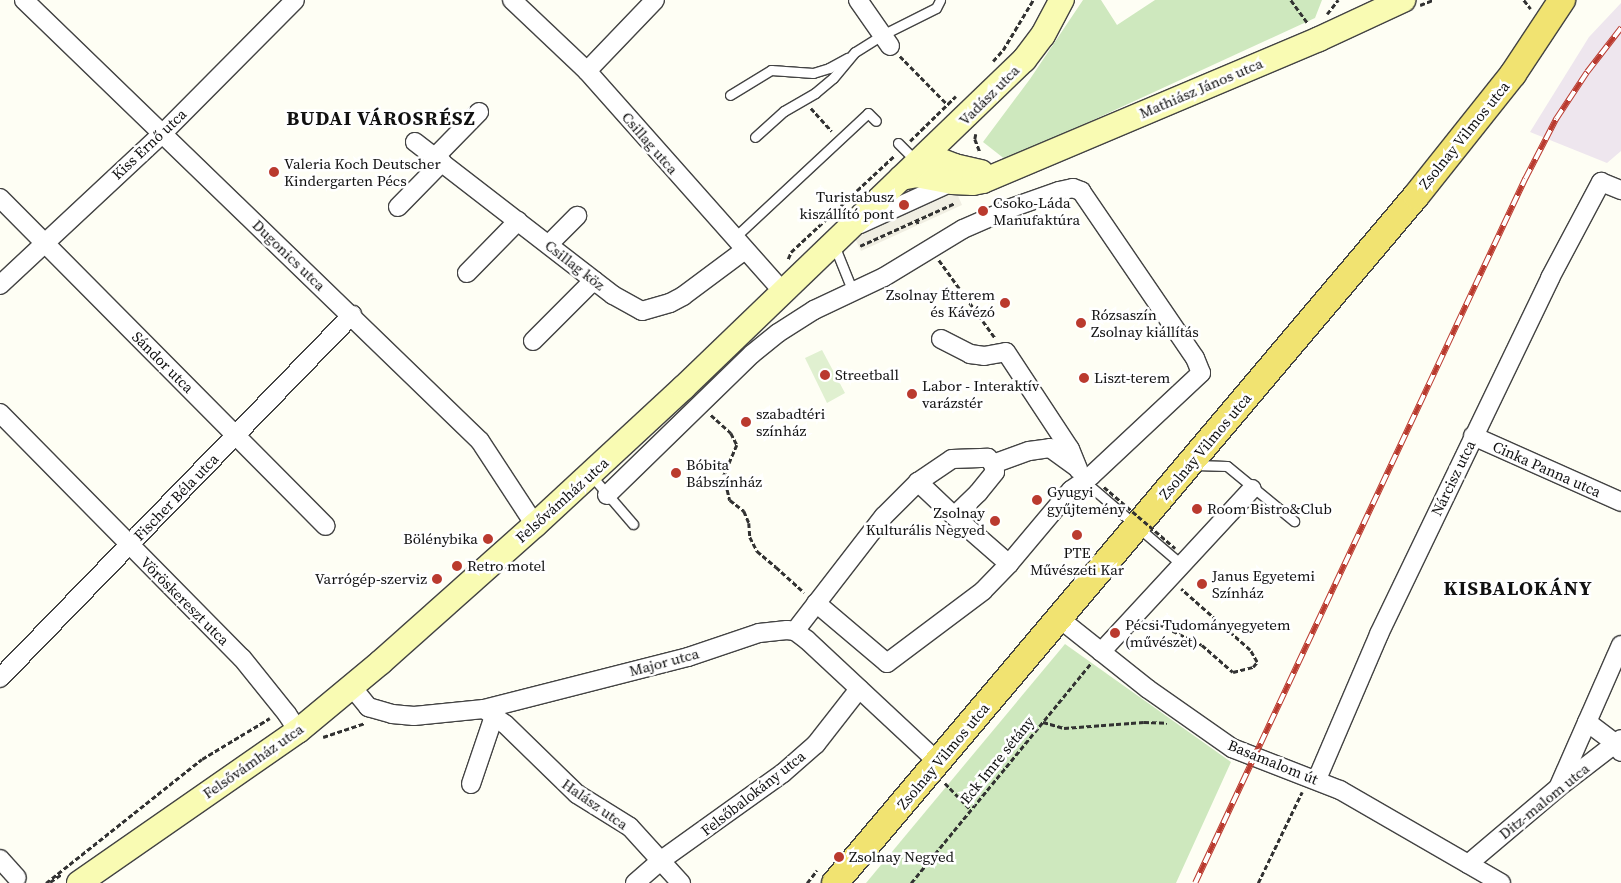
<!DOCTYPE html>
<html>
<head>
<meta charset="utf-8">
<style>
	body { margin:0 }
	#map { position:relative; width:1621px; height:883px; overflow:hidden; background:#fefef4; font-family:"Source Serif 4",serif }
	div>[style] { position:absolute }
	.industrial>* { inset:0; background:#eee6ee }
	.green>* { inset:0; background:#cee8be }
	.pitch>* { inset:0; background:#e0f0d0 }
	.plaza>* { inset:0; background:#f0eee2 }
	.path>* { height:2.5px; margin-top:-1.25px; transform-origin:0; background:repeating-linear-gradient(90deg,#323232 0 5px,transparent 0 7.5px) }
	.roads { filter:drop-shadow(1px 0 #434343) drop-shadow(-1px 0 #434343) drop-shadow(0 1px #434343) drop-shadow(0 -1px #434343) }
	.lane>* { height:9px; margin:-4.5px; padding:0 4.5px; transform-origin:4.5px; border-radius:4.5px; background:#fff }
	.street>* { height:18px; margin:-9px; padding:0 9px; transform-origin:9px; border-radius:9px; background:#fff }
	.secondary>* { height:24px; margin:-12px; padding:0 12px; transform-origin:12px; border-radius:12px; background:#f9fbb3 }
	.primary>* { height:26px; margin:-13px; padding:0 13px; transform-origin:13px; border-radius:13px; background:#f1e371 }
	.rail>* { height:5.5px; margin-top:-2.75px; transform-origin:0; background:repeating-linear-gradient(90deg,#fff 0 11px,#ba3a2e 0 22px); box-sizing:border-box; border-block:1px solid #ba3a2e }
	.path-bridge>* { height:2.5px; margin-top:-1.25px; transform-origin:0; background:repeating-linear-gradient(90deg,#323232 0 5px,transparent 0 7.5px) }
	.dots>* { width:14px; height:14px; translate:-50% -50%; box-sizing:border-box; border:2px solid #fff; border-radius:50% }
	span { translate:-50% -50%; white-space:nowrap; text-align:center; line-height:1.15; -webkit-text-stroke:5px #fff; paint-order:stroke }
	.street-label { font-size:15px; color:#101010 }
	.poi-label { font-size:15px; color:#101010 }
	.left { translate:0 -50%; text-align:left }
	.right { translate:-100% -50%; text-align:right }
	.district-label { font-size:20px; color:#101010; font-weight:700; letter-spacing:1px }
</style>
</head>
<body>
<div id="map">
	<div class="industrial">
		<i style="clip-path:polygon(1621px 3px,1621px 151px,1607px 163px,1530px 132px,1589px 37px)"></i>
	</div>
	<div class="green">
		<i style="clip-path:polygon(1083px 0,1101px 0,1117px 25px,1155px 0,1322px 0,1315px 18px,1006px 160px,983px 142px,1030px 79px)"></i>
		<i style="clip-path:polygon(1065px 644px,1231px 762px,1176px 883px,866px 883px)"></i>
	</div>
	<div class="pitch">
		<i style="clip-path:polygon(822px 350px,845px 393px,827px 403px,805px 358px)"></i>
	</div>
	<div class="plaza">
		<i style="clip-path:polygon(952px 182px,962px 205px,861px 251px,850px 228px)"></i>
	</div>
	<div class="path">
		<i style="left:1291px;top:0;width:29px;rotate:54deg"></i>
		<i style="left:1524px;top:0;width:11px;rotate:52deg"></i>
		<i style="left:1420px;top:5px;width:14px;rotate:-21deg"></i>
		<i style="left:1327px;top:14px;width:18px;rotate:-52deg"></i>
		<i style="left:900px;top:56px;width:67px;rotate:45.6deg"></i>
		<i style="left:993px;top:61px;width:15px;rotate:-48deg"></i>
		<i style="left:1003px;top:50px;width:58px;rotate:-59deg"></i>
		<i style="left:811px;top:108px;width:31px;rotate:48deg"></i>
		<i style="left:976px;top:134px;width:5px;rotate:101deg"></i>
		<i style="left:975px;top:139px;width:14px;rotate:69deg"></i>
		<i style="left:910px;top:141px;width:64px;rotate:-44.4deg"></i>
		<i style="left:916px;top:219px;width:7px;rotate:63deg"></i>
		<i style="left:860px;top:246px;width:104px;rotate:-24.4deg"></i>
		<i style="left:788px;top:259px;width:8px;rotate:-67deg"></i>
		<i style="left:791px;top:252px;width:142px;rotate:-43deg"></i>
		<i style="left:939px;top:260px;width:97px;rotate:54.2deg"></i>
		<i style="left:711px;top:415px;width:27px;rotate:42deg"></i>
		<i style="left:731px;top:433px;width:13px;rotate:63deg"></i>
		<i style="left:737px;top:445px;width:33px;rotate:113deg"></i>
		<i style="left:724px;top:475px;width:26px;rotate:77deg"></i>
		<i style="left:730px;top:500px;width:18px;rotate:38deg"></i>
		<i style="left:744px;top:511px;width:13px;rotate:67deg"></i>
		<i style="left:749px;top:523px;width:14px;rotate:86deg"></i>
		<i style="left:750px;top:537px;width:16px;rotate:63deg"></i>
		<i style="left:757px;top:551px;width:25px;rotate:40deg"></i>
		<i style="left:776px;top:567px;width:38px;rotate:42deg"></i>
		<i style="left:1152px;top:621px;width:55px;rotate:25.6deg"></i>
		<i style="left:1202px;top:645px;width:41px;rotate:41.1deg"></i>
		<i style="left:1233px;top:672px;width:21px;rotate:-14deg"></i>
		<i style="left:1253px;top:667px;width:6px;rotate:-51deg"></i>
		<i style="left:1257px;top:662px;width:14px;rotate:-120deg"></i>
		<i style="left:1250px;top:650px;width:92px;rotate:-138.5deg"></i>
		<i style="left:1043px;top:722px;width:22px;rotate:16deg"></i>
		<i style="left:1064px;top:728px;width:80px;rotate:-4.3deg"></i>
		<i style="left:1144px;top:722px;width:23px;rotate:2deg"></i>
		<i style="left:323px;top:737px;width:44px;rotate:-18.4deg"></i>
		<i style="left:945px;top:783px;width:37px;rotate:46deg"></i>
		<i style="left:50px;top:882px;width:14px;rotate:-34deg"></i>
		<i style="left:46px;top:883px;width:199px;rotate:-38.5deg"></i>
		<i style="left:202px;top:759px;width:79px;rotate:-31.1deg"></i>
		<i style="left:807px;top:883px;width:16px;rotate:-52deg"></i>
		<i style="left:911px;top:883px;width:283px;rotate:-50.7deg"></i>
		<i style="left:1258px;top:883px;width:101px;rotate:-64.2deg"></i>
	</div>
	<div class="roads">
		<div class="lane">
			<i style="left:730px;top:95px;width:48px;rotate:-31.4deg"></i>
			<i style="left:771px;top:70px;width:42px;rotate:4.1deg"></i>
			<i style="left:813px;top:73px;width:17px;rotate:-17deg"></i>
			<i style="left:829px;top:68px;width:21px;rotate:-29deg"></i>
			<i style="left:755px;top:137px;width:39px;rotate:-42deg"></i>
			<i style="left:784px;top:111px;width:36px;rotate:-30deg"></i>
			<i style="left:815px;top:93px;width:23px;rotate:-40deg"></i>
			<i style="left:833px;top:78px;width:34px;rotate:-50deg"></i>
			<i style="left:855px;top:52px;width:32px;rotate:-32deg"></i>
			<i style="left:882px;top:35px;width:60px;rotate:-26.6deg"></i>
			<i style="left:936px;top:8px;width:9px;rotate:-63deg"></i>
			<i style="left:898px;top:143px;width:27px;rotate:45deg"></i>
			<i style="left:734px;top:238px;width:183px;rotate:-43deg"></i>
			<i style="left:868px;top:113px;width:11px;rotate:45deg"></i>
			<i style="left:834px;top:245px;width:51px;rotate:68deg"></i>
			<i style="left:1195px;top:465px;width:32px;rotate:2deg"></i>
			<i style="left:1227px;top:466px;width:87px;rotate:39.4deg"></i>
			<i style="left:590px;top:474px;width:66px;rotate:49.3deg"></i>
			<i style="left:1084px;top:481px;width:129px;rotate:40.6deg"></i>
		</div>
		<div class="street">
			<i style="left:24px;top:0;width:634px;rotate:44.04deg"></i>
			<i style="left:480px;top:441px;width:100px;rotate:56.8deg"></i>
			<i style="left:512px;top:0;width:103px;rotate:43.4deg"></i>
			<i style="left:587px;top:71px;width:295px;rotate:48.4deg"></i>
			<i style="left:858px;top:0;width:56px;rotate:55.2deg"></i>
			<i style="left:587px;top:71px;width:98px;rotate:-46.2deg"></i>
			<i style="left:415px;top:142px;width:250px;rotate:37.7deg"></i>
			<i style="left:613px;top:295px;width:33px;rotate:29deg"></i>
			<i style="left:642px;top:311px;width:29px;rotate:-16deg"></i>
			<i style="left:670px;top:303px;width:15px;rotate:-28deg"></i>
			<i style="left:683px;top:296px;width:77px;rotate:-36.6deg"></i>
			<i style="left:435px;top:157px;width:63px;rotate:-45.6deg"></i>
			<i style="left:0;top:198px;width:462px;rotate:45.2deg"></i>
			<i style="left:398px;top:207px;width:63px;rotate:-45.6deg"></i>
			<i style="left:860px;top:224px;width:101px;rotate:-24.5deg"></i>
			<i style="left:549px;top:244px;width:40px;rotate:-45deg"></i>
			<i style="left:467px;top:273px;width:73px;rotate:-45.6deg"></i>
			<i style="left:0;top:285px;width:223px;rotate:-43deg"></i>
			<i style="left:163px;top:133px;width:187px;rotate:-45.2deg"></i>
			<i style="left:941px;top:339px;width:33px;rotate:27deg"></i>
			<i style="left:970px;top:354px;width:14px;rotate:8deg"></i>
			<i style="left:984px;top:356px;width:22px;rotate:-10deg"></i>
			<i style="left:1006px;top:352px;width:116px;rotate:56.6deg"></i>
			<i style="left:1070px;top:449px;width:22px;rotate:68deg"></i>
			<i style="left:533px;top:341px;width:86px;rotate:-45deg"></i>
			<i style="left:0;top:413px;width:344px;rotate:45.4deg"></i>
			<i style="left:242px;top:658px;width:72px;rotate:51.2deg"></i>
			<i style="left:287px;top:714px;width:20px;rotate:57deg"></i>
			<i style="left:1473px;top:436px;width:162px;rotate:24deg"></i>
			<i style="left:993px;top:464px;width:38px;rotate:-20deg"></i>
			<i style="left:1029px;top:451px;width:21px;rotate:-8deg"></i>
			<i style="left:1050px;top:448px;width:32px;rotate:36deg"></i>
			<i style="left:607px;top:495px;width:202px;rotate:-44.2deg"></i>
			<i style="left:752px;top:354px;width:33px;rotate:-39deg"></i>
			<i style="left:778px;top:333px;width:43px;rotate:-32.6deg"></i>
			<i style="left:814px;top:310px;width:77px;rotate:-25.2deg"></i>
			<i style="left:884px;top:277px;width:92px;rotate:-31.3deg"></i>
			<i style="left:963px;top:229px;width:52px;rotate:-23.6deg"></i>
			<i style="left:1011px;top:208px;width:51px;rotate:-19.5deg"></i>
			<i style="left:1059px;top:191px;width:14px;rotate:-12deg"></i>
			<i style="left:1073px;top:188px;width:9px;rotate:21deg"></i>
			<i style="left:1081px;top:191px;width:202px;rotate:55.7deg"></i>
			<i style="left:1195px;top:358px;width:16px;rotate:68deg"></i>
			<i style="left:1201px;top:373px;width:151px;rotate:136.9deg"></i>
			<i style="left:1091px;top:476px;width:24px;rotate:145deg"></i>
			<i style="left:1071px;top:490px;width:97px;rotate:130deg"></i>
			<i style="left:1009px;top:564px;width:37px;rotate:134deg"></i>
			<i style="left:983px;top:591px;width:120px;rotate:143.1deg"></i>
			<i style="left:887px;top:663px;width:93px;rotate:-139.8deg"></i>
			<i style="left:954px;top:516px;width:73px;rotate:41.1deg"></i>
			<i style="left:1060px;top:619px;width:112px;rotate:38.5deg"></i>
			<i style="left:1148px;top:689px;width:103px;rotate:35.1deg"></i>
			<i style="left:1232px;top:748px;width:116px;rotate:21.3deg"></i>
			<i style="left:1340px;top:790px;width:186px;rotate:30deg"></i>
			<i style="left:795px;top:631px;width:145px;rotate:-52.3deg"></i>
			<i style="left:884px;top:516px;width:48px;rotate:-45deg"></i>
			<i style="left:918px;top:482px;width:41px;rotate:-34.1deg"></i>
			<i style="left:952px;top:459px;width:36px;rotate:-2deg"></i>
			<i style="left:988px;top:458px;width:8px;rotate:50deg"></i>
			<i style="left:993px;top:464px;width:8px;rotate:76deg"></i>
			<i style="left:995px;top:472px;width:27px;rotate:129deg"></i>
			<i style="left:978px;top:493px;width:33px;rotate:136deg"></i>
			<i style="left:954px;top:516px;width:50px;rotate:-136.6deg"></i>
			<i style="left:1101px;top:652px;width:222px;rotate:-47.2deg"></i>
			<i style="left:0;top:678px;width:506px;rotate:-45.88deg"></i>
			<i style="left:352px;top:687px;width:26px;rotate:51deg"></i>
			<i style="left:368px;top:707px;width:25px;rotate:16deg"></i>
			<i style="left:392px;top:714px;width:22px;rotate:5deg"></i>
			<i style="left:414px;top:716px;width:70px;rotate:-5.7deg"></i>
			<i style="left:484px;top:709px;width:211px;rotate:-14.3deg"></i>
			<i style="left:688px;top:657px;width:75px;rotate:-18.7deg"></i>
			<i style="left:759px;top:633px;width:28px;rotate:-6deg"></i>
			<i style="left:787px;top:630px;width:8px;rotate:7deg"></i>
			<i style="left:795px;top:631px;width:15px;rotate:37deg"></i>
			<i style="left:807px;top:640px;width:179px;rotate:43deg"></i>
			<i style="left:484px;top:709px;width:26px;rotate:36deg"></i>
			<i style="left:505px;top:724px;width:100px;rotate:44.2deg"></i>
			<i style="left:577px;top:794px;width:62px;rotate:31.9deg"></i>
			<i style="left:630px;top:827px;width:76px;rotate:47.7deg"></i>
			<i style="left:1587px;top:722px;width:36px;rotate:37deg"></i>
			<i style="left:1616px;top:744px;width:9px;rotate:58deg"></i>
			<i style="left:1317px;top:779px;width:158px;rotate:-66.8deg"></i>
			<i style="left:1379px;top:634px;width:395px;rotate:-64.3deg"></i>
			<i style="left:1550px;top:278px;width:109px;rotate:-62deg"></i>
			<i style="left:1601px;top:182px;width:22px;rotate:22deg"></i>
			<i style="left:471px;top:784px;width:72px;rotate:-71.3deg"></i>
			<i style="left:1559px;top:786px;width:154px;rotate:-66.3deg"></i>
			<i style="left:0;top:859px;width:25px;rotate:48deg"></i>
			<i style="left:1468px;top:864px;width:119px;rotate:-40.2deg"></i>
			<i style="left:1559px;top:787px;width:78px;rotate:-37.7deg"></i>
			<i style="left:635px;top:883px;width:33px;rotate:-41deg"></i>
			<i style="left:660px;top:861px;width:151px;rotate:-35.6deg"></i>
			<i style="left:783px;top:773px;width:44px;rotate:-41.3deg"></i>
			<i style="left:816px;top:744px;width:70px;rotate:-52deg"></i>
		</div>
		<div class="secondary">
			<i style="left:926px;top:155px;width:30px;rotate:21deg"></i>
			<i style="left:954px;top:166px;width:28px;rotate:13deg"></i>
			<i style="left:901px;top:178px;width:15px;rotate:-11deg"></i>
			<i style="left:916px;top:175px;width:37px;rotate:11deg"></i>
			<i style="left:952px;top:182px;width:21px;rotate:3deg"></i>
			<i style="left:973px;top:183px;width:10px;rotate:-11deg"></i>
			<i style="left:983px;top:181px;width:365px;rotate:-22.9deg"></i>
			<i style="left:1319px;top:39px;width:93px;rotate:-24.9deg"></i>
			<i style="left:79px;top:883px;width:267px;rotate:-34.8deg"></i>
			<i style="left:298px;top:731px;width:108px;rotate:-39.7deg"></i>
			<i style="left:381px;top:662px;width:206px;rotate:-41.7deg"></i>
			<i style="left:535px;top:525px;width:202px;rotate:-42.8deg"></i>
			<i style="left:683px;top:388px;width:473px;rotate:-43.9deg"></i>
			<i style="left:1024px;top:60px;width:31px;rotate:-53deg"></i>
			<i style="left:1043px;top:35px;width:40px;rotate:-62deg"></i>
		</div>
		<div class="primary">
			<i style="left:835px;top:883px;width:900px;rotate:-49.78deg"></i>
			<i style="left:1416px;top:196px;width:156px;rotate:-51.5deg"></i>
			<i style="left:1513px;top:74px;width:89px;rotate:-56.5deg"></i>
		</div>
	</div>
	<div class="rail">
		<i style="left:1195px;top:883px;width:778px;rotate:-64.89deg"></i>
		<i style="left:1525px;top:179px;width:68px;rotate:-62.7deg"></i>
		<i style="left:1556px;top:119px;width:56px;rotate:-56.6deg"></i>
		<i style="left:1587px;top:72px;width:56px;rotate:-52.3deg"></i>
	</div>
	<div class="path-bridge">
		<i style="left:1104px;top:487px;width:94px;rotate:40.7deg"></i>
	</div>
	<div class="dots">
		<i style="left:274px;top:172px;background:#ba3a2e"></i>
		<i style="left:904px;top:205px;background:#ba3a2e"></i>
		<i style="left:983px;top:211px;background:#ba3a2e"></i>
		<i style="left:1005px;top:303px;background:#ba3a2e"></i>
		<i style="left:1081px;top:323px;background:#ba3a2e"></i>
		<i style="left:825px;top:375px;background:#ba3a2e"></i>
		<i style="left:1084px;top:378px;background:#ba3a2e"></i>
		<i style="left:912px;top:394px;background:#ba3a2e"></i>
		<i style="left:746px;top:422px;background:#ba3a2e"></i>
		<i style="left:676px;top:473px;background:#ba3a2e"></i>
		<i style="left:1037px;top:500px;background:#ba3a2e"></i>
		<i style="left:1197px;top:509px;background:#ba3a2e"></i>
		<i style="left:995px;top:521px;background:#ba3a2e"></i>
		<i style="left:1077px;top:535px;background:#ba3a2e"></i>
		<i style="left:488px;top:539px;background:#ba3a2e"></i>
		<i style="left:457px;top:566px;background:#ba3a2e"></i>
		<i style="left:437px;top:579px;background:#ba3a2e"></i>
		<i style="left:1202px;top:584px;background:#ba3a2e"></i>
		<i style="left:1115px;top:633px;background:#ba3a2e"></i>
		<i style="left:839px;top:857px;background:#ba3a2e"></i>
	</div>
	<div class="street-label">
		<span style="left:1201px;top:88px;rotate:-23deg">Mathiász János utca</span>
		<span style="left:989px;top:95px;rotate:-45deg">Vadász utca</span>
		<span style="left:1464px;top:135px;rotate:-51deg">Zsolnay Vilmos utca</span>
		<span style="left:650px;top:143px;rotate:49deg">Csillag utca</span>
		<span style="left:149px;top:144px;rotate:-43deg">Kiss Ernő utca</span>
		<span style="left:289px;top:255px;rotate:44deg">Dugonics utca</span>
		<span style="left:575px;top:265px;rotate:38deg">Csillag köz</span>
		<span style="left:163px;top:362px;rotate:45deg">Sándor utca</span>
		<span style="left:1205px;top:446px;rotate:-50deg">Zsolnay Vilmos utca</span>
		<span style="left:1547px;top:469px;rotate:24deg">Cinka Panna utca</span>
		<span style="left:1453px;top:478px;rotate:-64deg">Nárcisz utca</span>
		<span style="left:176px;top:497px;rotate:-46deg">Fischer Béla utca</span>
		<span style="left:562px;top:500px;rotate:-42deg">Felsővámház utca</span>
		<span style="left:185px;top:601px;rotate:45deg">Vöröskereszt utca</span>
		<span style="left:664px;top:662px;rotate:-15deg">Major utca</span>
		<span style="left:943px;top:756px;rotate:-50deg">Zsolnay Vilmos utca</span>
		<span style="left:997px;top:760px;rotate:-51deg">Eck Imre sétány</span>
		<span style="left:253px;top:761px;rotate:-35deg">Felsővámház utca</span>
		<span style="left:1273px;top:762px;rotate:22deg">Basamalom út</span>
		<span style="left:753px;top:793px;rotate:-38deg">Felsőbalokány utca</span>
		<span style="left:1544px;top:801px;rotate:-39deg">Ditz-malom utca</span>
		<span style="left:595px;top:804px;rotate:35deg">Halász utca</span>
	</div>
	<div class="poi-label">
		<span class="left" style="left:284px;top:172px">Valeria Koch Deutscher<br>Kindergarten Pécs</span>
		<span class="right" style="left:894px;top:205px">Turistabusz<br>kiszállító pont</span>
		<span class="left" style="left:993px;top:211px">Csoko-Láda<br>Manufaktúra</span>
		<span class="right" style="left:995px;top:303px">Zsolnay Étterem<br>és Kávézó</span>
		<span class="left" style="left:1091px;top:323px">Rózsaszín<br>Zsolnay kiállítás</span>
		<span class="left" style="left:835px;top:375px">Streetball</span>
		<span class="left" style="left:1094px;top:378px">Liszt-terem</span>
		<span class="left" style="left:922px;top:394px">Labor - Interaktív<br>varázstér</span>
		<span class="left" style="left:756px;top:422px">szabadtéri<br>színház</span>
		<span class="left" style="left:686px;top:473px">Bóbita<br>Bábszínház</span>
		<span class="left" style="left:1047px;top:500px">Gyugyi<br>gyűjtemény</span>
		<span class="left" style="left:1207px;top:509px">Room Bistro&amp;Club</span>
		<span class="right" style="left:985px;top:521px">Zsolnay<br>Kulturális Negyed</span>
		<span class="right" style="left:478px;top:539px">Bölénybika</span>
		<span style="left:1077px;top:561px">PTE<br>Művészeti Kar</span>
		<span class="left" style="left:467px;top:566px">Retro motel</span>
		<span class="left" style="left:1212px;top:584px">Janus Egyetemi<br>Színház</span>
		<span class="right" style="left:427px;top:579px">Varrógép-szerviz</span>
		<span class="left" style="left:1125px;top:633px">Pécsi Tudományegyetem<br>(művészet)</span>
		<span class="left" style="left:849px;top:857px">Zsolnay Negyed</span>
	</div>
	<div class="district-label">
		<span style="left:381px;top:118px">BUDAI VÁROSRÉSZ</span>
		<span style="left:1518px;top:588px">KISBALOKÁNY</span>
	</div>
</div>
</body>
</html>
